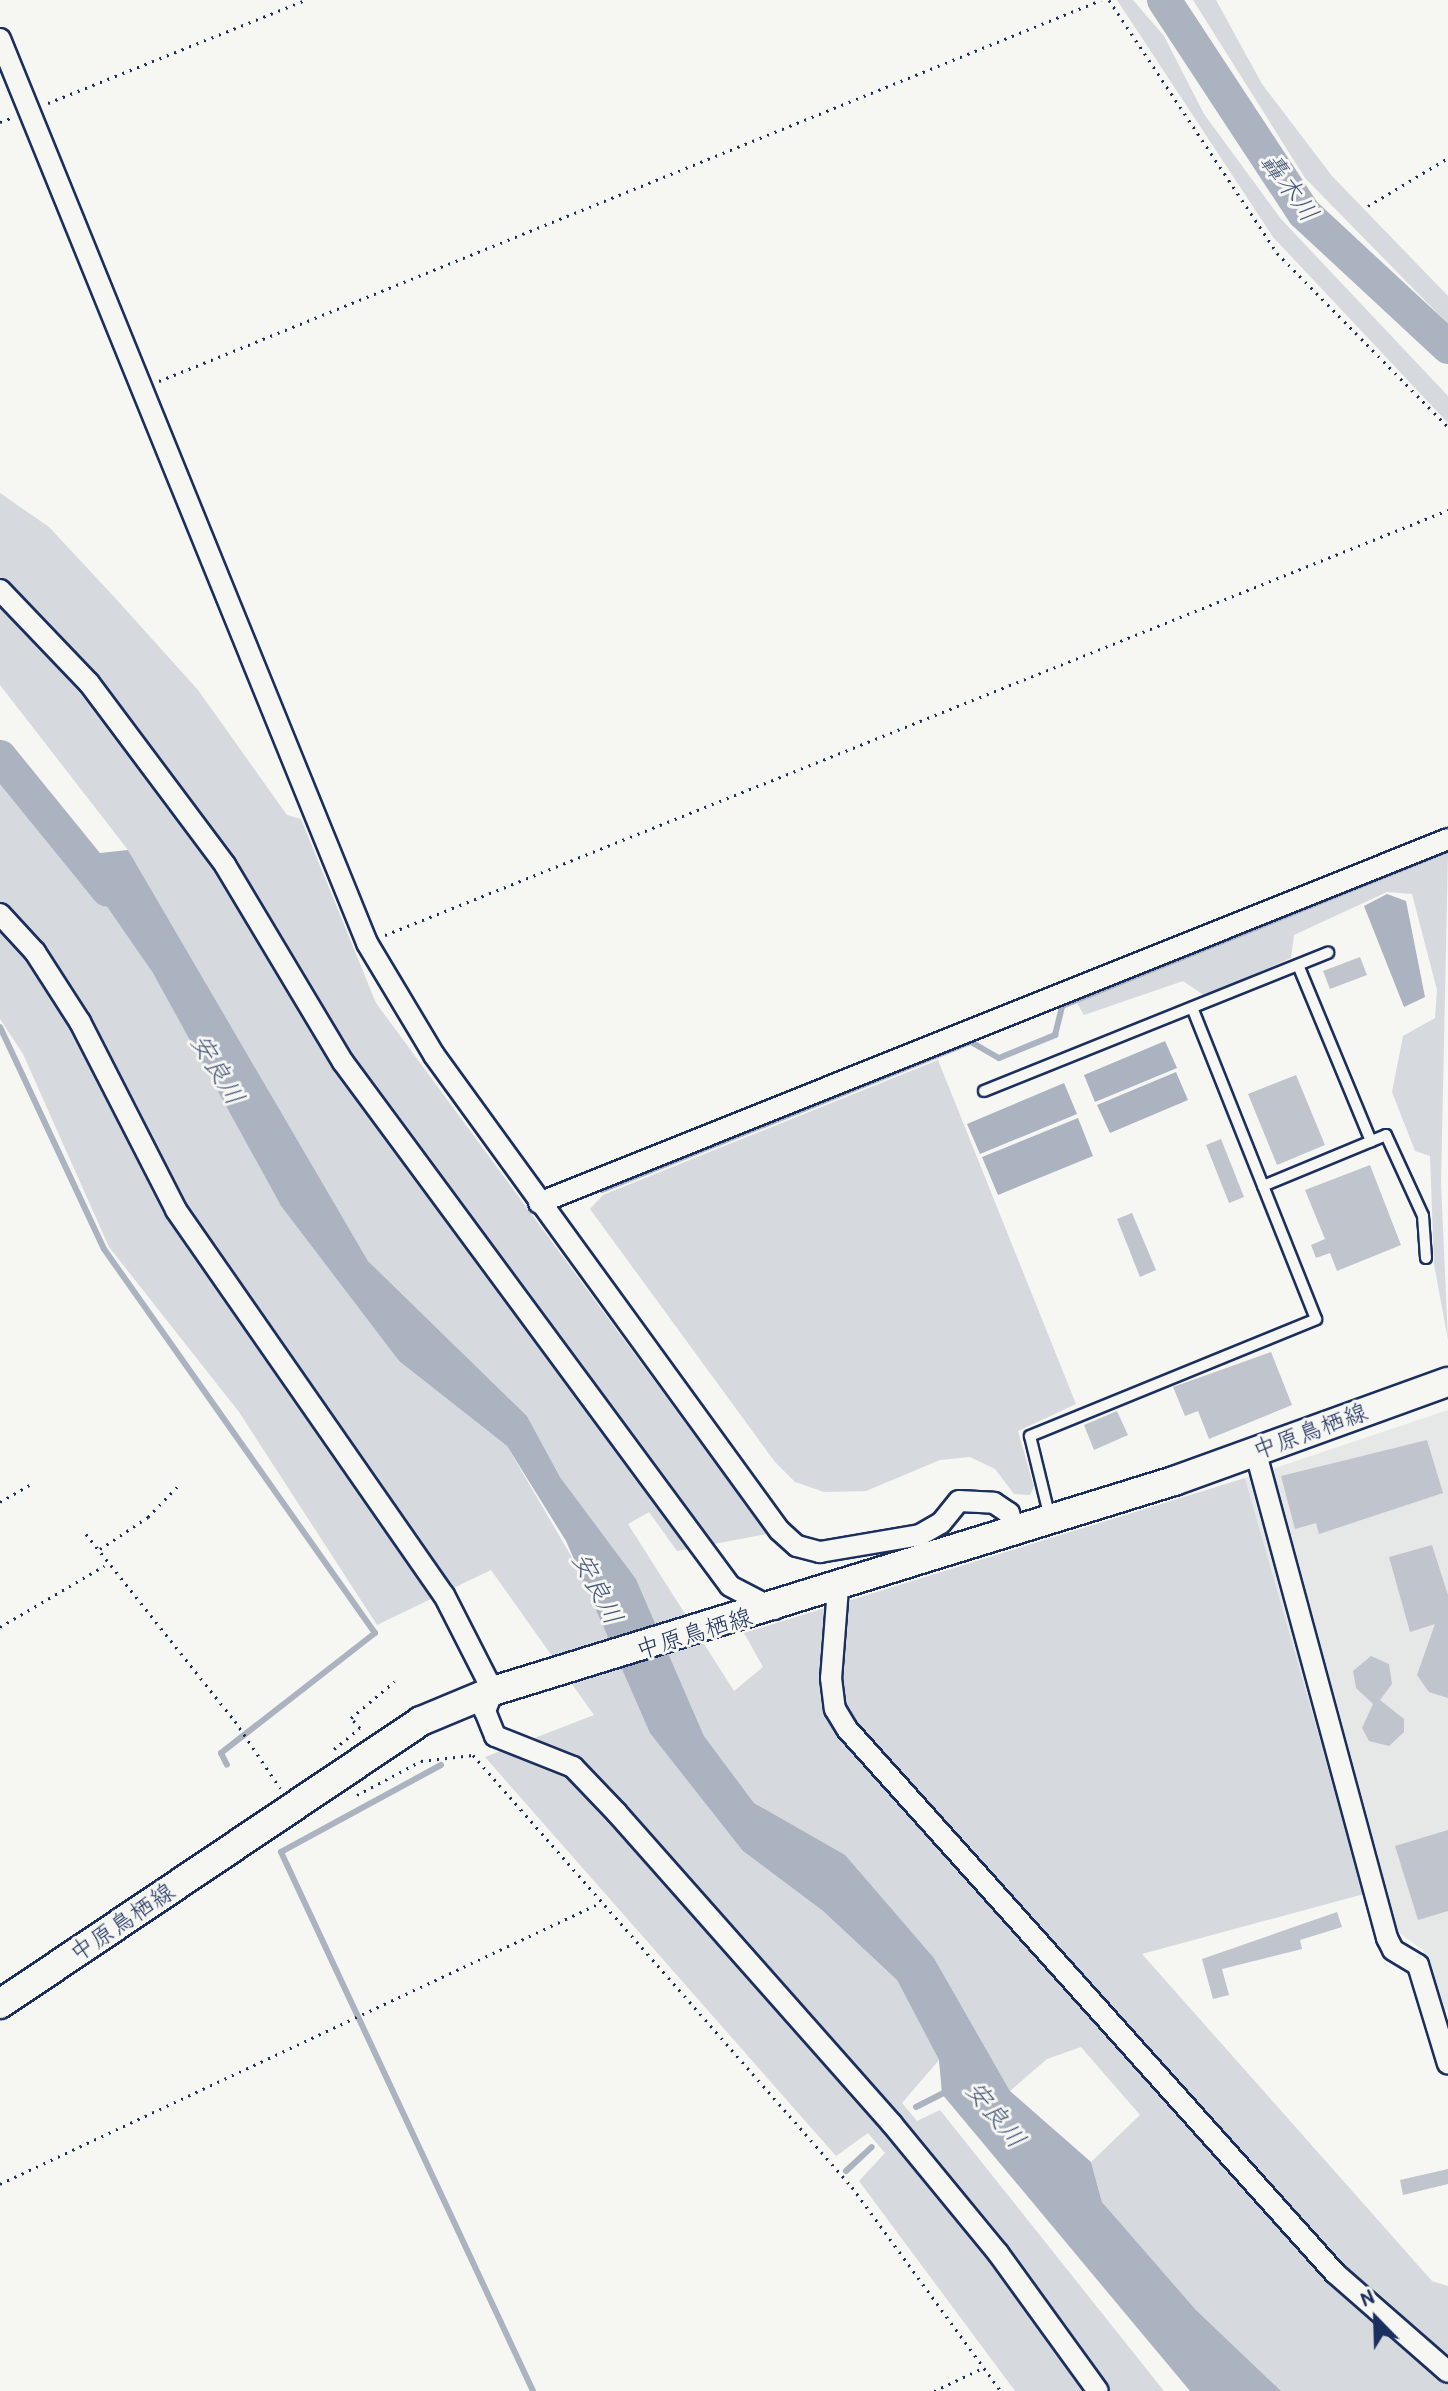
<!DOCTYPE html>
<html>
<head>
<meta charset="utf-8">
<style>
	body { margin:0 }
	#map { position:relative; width:1448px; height:2391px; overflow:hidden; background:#f6f6f2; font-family:"Patrick Hand","Klee One",sans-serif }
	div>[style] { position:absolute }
	.built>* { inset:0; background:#e6e7e7 }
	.green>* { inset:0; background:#d6d9dd }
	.water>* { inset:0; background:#abb2c0 }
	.stream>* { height:6px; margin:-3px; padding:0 3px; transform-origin:3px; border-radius:3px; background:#abb2c0 }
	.river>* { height:34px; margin:-17px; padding:0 17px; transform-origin:17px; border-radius:17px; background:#abb2c0 }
	.building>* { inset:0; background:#c0c4cd }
	.path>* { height:3px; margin-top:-1.5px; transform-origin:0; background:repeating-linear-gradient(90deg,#1b2f5e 0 2px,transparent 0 8px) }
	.roads { filter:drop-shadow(2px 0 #1b2f5e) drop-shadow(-2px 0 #1b2f5e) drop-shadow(0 2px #1b2f5e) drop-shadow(0 -2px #1b2f5e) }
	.service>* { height:10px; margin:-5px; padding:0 5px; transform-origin:5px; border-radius:5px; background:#f6f6f2 }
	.minor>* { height:20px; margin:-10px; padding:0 10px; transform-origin:10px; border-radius:10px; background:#f6f6f2 }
	.secondary>* { height:28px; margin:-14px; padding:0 14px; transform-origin:14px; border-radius:14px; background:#f6f6f2 }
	span { translate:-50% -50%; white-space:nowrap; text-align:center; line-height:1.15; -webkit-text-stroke:6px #f6f6f2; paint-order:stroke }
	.street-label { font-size:24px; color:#1b2f5e }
	.water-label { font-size:26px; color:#46567b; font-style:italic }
	.north { position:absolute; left:1336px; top:2279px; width:80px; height:80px; -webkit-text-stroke:6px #f6f6f2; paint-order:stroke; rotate:337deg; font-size:22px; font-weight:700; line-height:32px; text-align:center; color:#1b2f5e }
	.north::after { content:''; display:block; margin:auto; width:28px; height:36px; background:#1b2f5e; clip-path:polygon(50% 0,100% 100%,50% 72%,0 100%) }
</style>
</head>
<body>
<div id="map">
	<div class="built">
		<i style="clip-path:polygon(1448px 1410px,1448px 2009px,1442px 2011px,1423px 1950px,1397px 1931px,1387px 1891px,1364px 1894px,1245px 1478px)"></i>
	</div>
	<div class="green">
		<i style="clip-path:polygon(1117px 0,1133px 0,1164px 36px,1204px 114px,1281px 219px,1448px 396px,1448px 423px,1273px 237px)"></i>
		<i style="clip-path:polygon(1193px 0,1216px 0,1262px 84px,1332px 176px,1448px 296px,1448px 324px,1305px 178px)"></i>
		<i style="clip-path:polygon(0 493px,49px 527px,117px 600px,198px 690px,287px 815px,301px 819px,376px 1003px,767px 1534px,677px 1551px,649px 1512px,628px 1524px,734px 1691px,763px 1667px,744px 1633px,1245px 1478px,1364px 1894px,1142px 1954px,1432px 2281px,1448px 2286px,1448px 2391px,1281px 2391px,1196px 2310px,1102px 2202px,1091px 2162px,1140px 2115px,1081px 2047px,1047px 2059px,1010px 2091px,934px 1958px,845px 1856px,754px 1803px,704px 1736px,636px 1579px,560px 1477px,527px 1416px,368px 1261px,128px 850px,0 685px)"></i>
		<i style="clip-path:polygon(0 772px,72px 856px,153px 972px,281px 1206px,399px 1361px,507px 1446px,743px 1851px,823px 1911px,897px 1980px,939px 2060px,902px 2103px,917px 2121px,940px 2110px,1164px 2391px,1015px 2391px,859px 2181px,885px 2153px,868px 2133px,836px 2156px,485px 1757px,594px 1715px,491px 1570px,377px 1625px,239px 1412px,109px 1247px,23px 1054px,0 1019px)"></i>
		<i style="clip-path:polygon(1448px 853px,1441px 1183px,1448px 1340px,1434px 1264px,1430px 1156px,1415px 1151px,1392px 1092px,1403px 1036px,1435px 1018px,1437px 990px,1412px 894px,1387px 892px,1294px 935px,1291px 958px,1205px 996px,1183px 981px,1084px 1015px,1077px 1003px)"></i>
		<i style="clip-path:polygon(938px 1060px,1076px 1404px,1018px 1431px,1034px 1487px,1030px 1495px,1014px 1494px,995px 1469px,970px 1457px,940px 1460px,866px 1491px,824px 1492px,795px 1482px,775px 1462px,590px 1209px,603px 1195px)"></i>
	</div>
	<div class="water">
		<i style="clip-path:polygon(128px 850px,368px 1261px,527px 1416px,560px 1477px,636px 1579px,704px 1736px,754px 1803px,845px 1855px,934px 1958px,1010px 2091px,1091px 2162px,1102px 2202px,1196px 2310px,1281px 2391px,1190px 2391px,942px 2094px,939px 2060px,897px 1980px,823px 1911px,743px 1851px,650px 1733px,566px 1541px,507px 1446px,399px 1361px,281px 1206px,153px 973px,72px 856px)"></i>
		<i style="clip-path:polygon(1387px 894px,1406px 901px,1425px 997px,1404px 1007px,1364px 906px)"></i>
		<i style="clip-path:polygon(1165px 1041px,1177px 1068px,1095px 1102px,1084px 1075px)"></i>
		<i style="clip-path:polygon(1176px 1072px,1188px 1100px,1110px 1133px,1097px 1105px)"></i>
		<i style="clip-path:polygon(1064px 1083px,1077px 1114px,980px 1154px,967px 1124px)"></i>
		<i style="clip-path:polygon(1078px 1118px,1093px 1156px,998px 1195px,982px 1157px)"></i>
	</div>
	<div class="stream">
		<i style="left:0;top:1027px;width:245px;rotate:64.9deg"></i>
		<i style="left:104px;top:1249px;width:470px;rotate:54.8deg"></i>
		<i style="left:375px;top:1633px;width:195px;rotate:142.1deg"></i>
		<i style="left:221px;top:1753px;width:13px;rotate:63deg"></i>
		<i style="left:602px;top:1190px;width:398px;rotate:-21.9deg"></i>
		<i style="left:971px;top:1042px;width:32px;rotate:30deg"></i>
		<i style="left:999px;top:1058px;width:61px;rotate:-22.3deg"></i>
		<i style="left:1055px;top:1035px;width:30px;rotate:-76deg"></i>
		<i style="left:1062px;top:1006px;width:416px;rotate:-22deg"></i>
		<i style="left:441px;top:1765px;width:182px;rotate:151.5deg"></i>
		<i style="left:281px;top:1852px;width:595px;rotate:64.94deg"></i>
		<i style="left:916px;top:2107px;width:37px;rotate:-27deg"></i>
		<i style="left:846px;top:2171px;width:35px;rotate:-43deg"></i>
	</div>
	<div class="river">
		<i style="left:1164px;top:0;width:255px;rotate:56.7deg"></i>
		<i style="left:1304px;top:213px;width:197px;rotate:42.9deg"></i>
		<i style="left:0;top:757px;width:171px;rotate:50.9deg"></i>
	</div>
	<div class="building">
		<i style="clip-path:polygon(1360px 957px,1367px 975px,1330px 989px,1323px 971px)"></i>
		<i style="clip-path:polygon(1296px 1075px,1325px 1145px,1277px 1165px,1248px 1094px)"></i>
		<i style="clip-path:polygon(1221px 1139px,1244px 1197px,1229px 1203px,1206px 1145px)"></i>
		<i style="clip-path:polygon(1370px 1165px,1401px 1245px,1337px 1271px,1330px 1253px,1316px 1258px,1311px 1245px,1325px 1239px,1305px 1190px)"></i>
		<i style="clip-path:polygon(1132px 1213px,1156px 1270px,1140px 1277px,1117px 1219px)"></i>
		<i style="clip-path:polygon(1271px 1352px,1292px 1405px,1209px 1439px,1198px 1411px,1185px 1416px,1173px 1387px)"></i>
		<i style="clip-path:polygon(1117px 1411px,1128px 1435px,1094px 1450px,1084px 1425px)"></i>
		<i style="clip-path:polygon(1427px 1440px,1443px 1493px,1319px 1534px,1316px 1523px,1295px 1529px,1281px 1476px)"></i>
		<i style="clip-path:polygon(1432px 1545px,1448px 1595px,1448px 1698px,1429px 1692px,1417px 1675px,1435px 1624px,1410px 1632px,1389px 1557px)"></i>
		<i style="clip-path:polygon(1371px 1656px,1389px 1664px,1392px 1684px,1380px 1700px,1404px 1719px,1404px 1732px,1389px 1746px,1369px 1741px,1362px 1728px,1373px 1704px,1356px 1688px,1353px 1671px)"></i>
		<i style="clip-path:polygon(1448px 1830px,1448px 1911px,1418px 1920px,1395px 1846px)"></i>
		<i style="clip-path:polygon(1337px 1912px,1342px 1927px,1300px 1940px,1302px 1949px,1222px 1969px,1229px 1995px,1213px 1999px,1202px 1959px)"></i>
		<i style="clip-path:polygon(1448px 2169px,1448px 2184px,1403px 2195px,1400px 2180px)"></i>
	</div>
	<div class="path">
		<i style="left:1109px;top:0;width:304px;rotate:56.4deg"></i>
		<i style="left:1277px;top:253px;width:244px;rotate:45.5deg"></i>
		<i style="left:48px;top:103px;width:277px;rotate:-21.8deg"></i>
		<i style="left:0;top:122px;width:12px;rotate:-20deg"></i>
		<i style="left:1368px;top:206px;width:93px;rotate:-31deg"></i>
		<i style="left:159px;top:381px;width:1016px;rotate:-22.02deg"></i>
		<i style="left:385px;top:935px;width:1145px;rotate:-21.79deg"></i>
		<i style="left:0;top:1502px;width:34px;rotate:-30deg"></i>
		<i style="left:86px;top:1534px;width:239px;rotate:51.5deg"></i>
		<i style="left:235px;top:1721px;width:81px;rotate:56.1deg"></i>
		<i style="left:100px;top:1549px;width:58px;rotate:-33.7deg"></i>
		<i style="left:148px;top:1517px;width:42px;rotate:-46deg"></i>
		<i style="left:0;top:1627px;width:121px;rotate:-30.4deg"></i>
		<i style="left:334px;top:1749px;width:33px;rotate:-39deg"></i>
		<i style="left:360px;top:1728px;width:13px;rotate:-132deg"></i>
		<i style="left:351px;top:1718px;width:57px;rotate:-40.1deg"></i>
		<i style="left:357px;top:1795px;width:72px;rotate:-28deg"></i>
		<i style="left:421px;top:1761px;width:52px;rotate:-6.6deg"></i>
		<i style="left:473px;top:1755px;width:575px;rotate:48.74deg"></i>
		<i style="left:852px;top:2187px;width:253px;rotate:53.9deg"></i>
		<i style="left:0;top:2184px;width:660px;rotate:-25.09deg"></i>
		<i style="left:934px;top:2391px;width:56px;rotate:-25.2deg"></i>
	</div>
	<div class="roads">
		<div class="service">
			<i style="left:1298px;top:965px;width:191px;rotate:67.5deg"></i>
			<i style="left:984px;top:1091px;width:371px;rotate:-21.9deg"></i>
			<i style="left:1263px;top:1186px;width:133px;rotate:-22.5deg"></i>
			<i style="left:1386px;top:1135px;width:89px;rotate:65.4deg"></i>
			<i style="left:1423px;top:1216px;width:42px;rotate:85.9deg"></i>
			<i style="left:1050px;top:1518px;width:84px;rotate:-103.7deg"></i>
			<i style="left:1030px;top:1436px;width:309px;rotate:-22.2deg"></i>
			<i style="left:1316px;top:1319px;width:335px;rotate:-111.7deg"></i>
		</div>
		<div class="minor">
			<i style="left:0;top:39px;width:976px;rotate:67.9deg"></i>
			<i style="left:367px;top:943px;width:131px;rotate:59.1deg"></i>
			<i style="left:434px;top:1055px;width:587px;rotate:54.01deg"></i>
			<i style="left:779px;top:1530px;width:24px;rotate:42deg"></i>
			<i style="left:797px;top:1546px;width:24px;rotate:15deg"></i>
			<i style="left:820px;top:1552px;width:101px;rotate:-9.6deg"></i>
			<i style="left:920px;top:1535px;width:24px;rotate:-30deg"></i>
			<i style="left:941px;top:1523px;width:28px;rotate:-51deg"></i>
			<i style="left:959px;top:1501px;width:35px;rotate:3deg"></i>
			<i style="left:994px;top:1503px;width:18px;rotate:34deg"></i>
			<i style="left:1009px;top:1513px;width:19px;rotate:74deg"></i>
			<i style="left:0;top:590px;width:129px;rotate:46.3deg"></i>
			<i style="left:89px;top:683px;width:227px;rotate:53.2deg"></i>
			<i style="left:225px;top:865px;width:230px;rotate:59.1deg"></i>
			<i style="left:343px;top:1062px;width:651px;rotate:53.55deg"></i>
			<i style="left:730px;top:1586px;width:50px;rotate:27.6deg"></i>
			<i style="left:0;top:914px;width:52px;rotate:47.4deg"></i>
			<i style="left:35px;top:952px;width:83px;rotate:57.3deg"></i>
			<i style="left:80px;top:1022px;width:211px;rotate:62.9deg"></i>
			<i style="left:176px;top:1210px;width:469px;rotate:55.2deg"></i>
			<i style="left:444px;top:1595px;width:108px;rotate:63deg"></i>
			<i style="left:493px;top:1691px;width:22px;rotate:112deg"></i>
			<i style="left:485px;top:1711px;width:27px;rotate:68deg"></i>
			<i style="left:495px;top:1736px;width:84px;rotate:21.7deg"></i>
			<i style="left:573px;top:1767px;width:64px;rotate:46.3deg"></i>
			<i style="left:617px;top:1813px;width:415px;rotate:48.5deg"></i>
			<i style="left:892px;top:2124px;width:167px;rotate:50.6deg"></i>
			<i style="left:998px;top:2253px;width:170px;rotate:54.1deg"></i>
			<i style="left:539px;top:1203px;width:979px;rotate:-21.82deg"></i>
			<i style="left:1255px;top:1450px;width:506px;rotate:74.86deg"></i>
			<i style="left:1387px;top:1938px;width:13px;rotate:63deg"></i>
			<i style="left:1393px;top:1950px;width:29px;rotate:31deg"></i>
			<i style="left:1418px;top:1965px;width:103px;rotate:73.1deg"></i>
			<i style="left:838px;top:1588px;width:90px;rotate:94.4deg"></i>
			<i style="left:831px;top:1678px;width:31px;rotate:83deg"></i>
			<i style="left:835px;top:1709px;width:23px;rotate:59deg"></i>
			<i style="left:847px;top:1729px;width:731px;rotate:48.11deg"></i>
			<i style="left:1335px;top:2273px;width:150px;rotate:41.2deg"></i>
		</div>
		<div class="secondary">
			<i style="left:0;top:2004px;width:507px;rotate:-33.91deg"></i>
			<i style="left:421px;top:1721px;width:78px;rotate:-22.6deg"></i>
			<i style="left:493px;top:1691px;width:713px;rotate:-17.14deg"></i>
			<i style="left:1174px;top:1481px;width:291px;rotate:-19.9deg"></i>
		</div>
	</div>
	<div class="street-label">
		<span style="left:1310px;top:1431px;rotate:-20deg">中原鳥栖線</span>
		<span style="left:694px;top:1633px;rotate:-17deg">中原鳥栖線</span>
		<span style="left:122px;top:1922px;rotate:-34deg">中原鳥栖線</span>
	</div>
	<div class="water-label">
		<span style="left:1290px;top:187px;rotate:54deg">轟木川</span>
		<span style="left:218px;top:1069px;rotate:59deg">安良川</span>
		<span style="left:598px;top:1588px;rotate:62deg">安良川</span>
		<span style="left:996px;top:2114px;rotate:51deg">安良川</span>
	</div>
	<div class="north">N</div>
</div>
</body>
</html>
